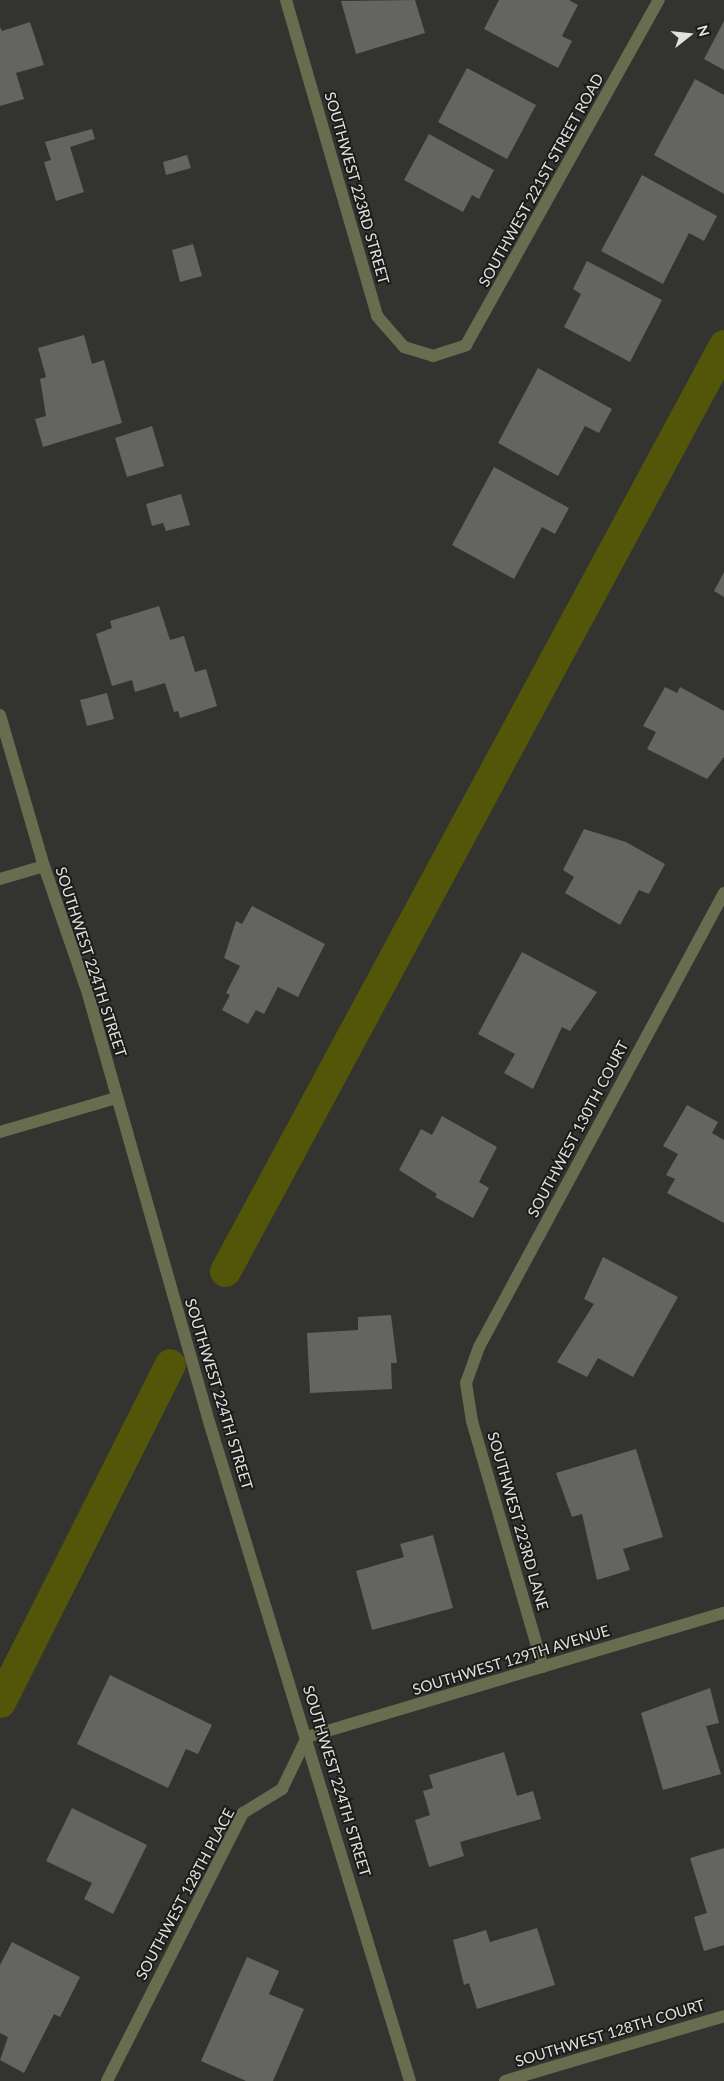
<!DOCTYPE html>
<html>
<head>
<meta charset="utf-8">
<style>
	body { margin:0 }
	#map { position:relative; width:724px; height:2081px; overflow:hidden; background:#33332f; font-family:Lato,sans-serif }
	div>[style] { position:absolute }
	.canal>* { height:31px; margin:-15.5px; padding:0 15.5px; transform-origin:15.5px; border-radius:15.5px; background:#535608 }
	.building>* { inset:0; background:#646460 }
	.lane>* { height:12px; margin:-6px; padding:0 6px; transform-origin:6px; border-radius:6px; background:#6a6c50 }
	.street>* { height:12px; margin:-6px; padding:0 6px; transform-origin:6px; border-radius:6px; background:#6a6c50 }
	span { translate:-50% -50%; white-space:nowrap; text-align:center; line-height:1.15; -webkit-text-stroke:4px #1b1b19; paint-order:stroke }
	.street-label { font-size:15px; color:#e1e1de }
	.north { position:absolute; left:664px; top:10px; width:50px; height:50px; -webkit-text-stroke:4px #1b1b19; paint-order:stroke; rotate:74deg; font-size:14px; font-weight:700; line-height:20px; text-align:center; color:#e1e1de }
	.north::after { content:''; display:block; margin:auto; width:18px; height:22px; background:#e1e1de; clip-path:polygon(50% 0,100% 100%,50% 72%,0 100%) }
</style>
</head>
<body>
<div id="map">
	<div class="canal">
		<i style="left:225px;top:1271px;width:1052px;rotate:-61.68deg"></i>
		<i style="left:0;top:1702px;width:378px;rotate:-63.3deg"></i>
	</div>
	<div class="building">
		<i style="clip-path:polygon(415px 0,425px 33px,356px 54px,341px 1px)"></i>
		<i style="clip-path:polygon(499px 0,569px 0,578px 5px,562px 36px,572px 41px,558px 68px,484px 29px)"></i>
		<i style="clip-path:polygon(724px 21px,724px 70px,704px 59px)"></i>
		<i style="clip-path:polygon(30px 22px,44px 65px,16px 73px,24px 99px,0 106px,0 27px,2px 31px)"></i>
		<i style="clip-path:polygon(467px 68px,536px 105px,507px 159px,438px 122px)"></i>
		<i style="clip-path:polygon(695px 79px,724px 95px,724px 194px,654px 155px)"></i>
		<i style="clip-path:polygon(92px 129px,95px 139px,70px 147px,84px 192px,56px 201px,44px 162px,51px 160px,45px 142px)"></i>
		<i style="clip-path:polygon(429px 134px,494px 170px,479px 199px,472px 195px,463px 212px,404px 180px)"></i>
		<i style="clip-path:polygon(187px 155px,191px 168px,166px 175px,163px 162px)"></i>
		<i style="clip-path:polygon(642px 175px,717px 216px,704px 241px,689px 233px,663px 284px,601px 251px)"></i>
		<i style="clip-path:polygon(193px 244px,202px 276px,180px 282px,172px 250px)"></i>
		<i style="clip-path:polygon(587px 261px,662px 300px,630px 362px,564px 327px,581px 294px,573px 289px)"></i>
		<i style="clip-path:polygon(84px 335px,92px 364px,104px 360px,122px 423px,43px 447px,35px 419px,46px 416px,40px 379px,46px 377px,38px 348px)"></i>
		<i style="clip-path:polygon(538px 368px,612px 409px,599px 433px,585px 426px,558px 476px,498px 443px)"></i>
		<i style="clip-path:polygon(152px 426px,164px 466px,127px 477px,115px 438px)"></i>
		<i style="clip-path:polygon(494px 467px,569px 508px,555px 534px,542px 527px,514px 579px,452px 545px)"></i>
		<i style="clip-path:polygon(181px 494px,190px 525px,166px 531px,163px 523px,152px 526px,146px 504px)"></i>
		<i style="clip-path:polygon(724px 572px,724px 597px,714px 591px)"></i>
		<i style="clip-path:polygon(159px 606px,170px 640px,184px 636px,195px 672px,206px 669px,217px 706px,180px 718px,178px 711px,174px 712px,165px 683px,135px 692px,132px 680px,112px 686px,96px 634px,112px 628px,110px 621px)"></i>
		<i style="clip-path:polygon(665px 687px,677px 693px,680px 687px,724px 711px,724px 757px,707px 779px,647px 749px,656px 732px,643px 726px)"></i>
		<i style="clip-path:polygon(107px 693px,114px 719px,87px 726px,80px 700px)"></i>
		<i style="clip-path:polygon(584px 829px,626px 842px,665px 864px,649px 894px,639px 890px,620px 925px,565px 893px,574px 877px,563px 870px)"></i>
		<i style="clip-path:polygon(252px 906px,325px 944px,298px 997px,278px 987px,264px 1014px,256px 1010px,248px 1024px,222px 1010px,230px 995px,226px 993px,240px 966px,224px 958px,236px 921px,242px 924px)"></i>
		<i style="clip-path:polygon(522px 952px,597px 992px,570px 1031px,562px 1027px,533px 1089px,504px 1073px,515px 1054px,478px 1034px)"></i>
		<i style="clip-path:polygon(687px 1105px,718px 1122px,712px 1133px,724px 1140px,724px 1223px,667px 1193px,675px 1179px,666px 1175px,678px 1154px,663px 1146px)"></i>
		<i style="clip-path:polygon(442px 1116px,497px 1147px,479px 1182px,489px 1188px,473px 1218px,435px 1197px,437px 1194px,399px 1170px,421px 1129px,432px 1135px)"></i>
		<i style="clip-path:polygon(603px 1257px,678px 1297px,633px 1377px,598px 1358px,587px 1377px,557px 1362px,594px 1304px,584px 1299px)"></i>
		<i style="clip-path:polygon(391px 1315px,397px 1363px,391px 1363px,392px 1389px,310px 1393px,307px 1333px,358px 1330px,358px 1317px)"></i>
		<i style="clip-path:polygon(636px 1449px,663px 1537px,623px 1549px,630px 1570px,597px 1580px,582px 1514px,572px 1517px,556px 1473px)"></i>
		<i style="clip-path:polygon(433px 1535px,453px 1608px,372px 1630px,356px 1571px,404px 1557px,400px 1544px)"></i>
		<i style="clip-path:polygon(110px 1675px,212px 1725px,198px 1754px,186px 1749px,168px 1788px,77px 1744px)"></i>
		<i style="clip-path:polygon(710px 1688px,719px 1723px,706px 1726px,721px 1774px,663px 1790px,641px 1713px)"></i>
		<i style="clip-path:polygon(504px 1752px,517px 1796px,533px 1791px,541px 1819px,460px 1842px,464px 1856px,429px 1867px,415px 1820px,430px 1815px,423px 1791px,433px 1788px,429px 1775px)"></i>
		<i style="clip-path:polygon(72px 1808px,147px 1845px,113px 1914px,84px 1899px,92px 1883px,46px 1861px)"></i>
		<i style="clip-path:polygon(724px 1848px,724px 1945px,704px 1951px,694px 1917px,707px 1913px,690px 1858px)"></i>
		<i style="clip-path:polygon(537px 1928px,555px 1985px,477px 2009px,469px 1983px,464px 1985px,453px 1940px,486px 1930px,490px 1942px)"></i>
		<i style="clip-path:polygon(12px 1942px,80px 1977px,60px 2017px,54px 2014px,24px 2073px,0 2060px,8px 2037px,0 2033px,0 1965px)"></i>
		<i style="clip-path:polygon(247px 1957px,279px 1971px,269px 1994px,304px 2009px,273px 2081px,246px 2081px,201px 2061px)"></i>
	</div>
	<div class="lane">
		<i style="left:0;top:1132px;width:121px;rotate:-16.3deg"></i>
	</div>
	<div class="street">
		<i style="left:286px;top:0;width:329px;rotate:73.9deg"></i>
		<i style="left:377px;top:316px;width:41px;rotate:48.9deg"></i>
		<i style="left:404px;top:347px;width:30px;rotate:17deg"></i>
		<i style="left:433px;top:356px;width:35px;rotate:-18deg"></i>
		<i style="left:466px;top:345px;width:395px;rotate:-60.8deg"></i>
		<i style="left:0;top:715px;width:157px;rotate:73.8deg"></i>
		<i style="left:44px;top:866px;width:135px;rotate:71deg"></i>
		<i style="left:88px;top:994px;width:437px;rotate:74.2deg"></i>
		<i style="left:207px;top:1415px;width:696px;rotate:73.05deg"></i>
		<i style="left:0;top:879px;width:46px;rotate:-16.5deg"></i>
		<i style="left:543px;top:1667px;width:256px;rotate:-106.1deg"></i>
		<i style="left:472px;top:1421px;width:38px;rotate:-99deg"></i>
		<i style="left:466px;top:1383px;width:38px;rotate:-70deg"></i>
		<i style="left:479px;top:1347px;width:516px;rotate:-61.65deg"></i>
		<i style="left:107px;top:2081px;width:301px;rotate:-63.1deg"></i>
		<i style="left:243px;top:1813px;width:46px;rotate:-31.6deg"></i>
		<i style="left:282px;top:1789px;width:58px;rotate:-64.3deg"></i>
		<i style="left:307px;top:1737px;width:435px;rotate:-16.6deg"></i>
		<i style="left:505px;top:2081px;width:228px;rotate:-16.5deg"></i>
	</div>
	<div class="street-label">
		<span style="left:541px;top:180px;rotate:-61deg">SOUTHWEST 221ST STREET ROAD</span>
		<span style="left:357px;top:188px;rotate:74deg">SOUTHWEST 223RD STREET</span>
		<span style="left:91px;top:962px;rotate:72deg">SOUTHWEST 224TH STREET</span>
		<span style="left:578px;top:1129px;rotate:-62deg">SOUTHWEST 130TH COURT</span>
		<span style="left:219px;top:1394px;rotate:73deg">SOUTHWEST 224TH STREET</span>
		<span style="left:518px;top:1521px;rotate:74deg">SOUTHWEST 223RD LANE</span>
		<span style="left:511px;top:1660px;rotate:-17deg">SOUTHWEST 129TH AVENUE</span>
		<span style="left:337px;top:1781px;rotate:73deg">SOUTHWEST 224TH STREET</span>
		<span style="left:185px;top:1894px;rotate:-62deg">SOUTHWEST 128TH PLACE</span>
		<span style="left:610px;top:2033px;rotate:-17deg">SOUTHWEST 128TH COURT</span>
	</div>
	<div class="north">N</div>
</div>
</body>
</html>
